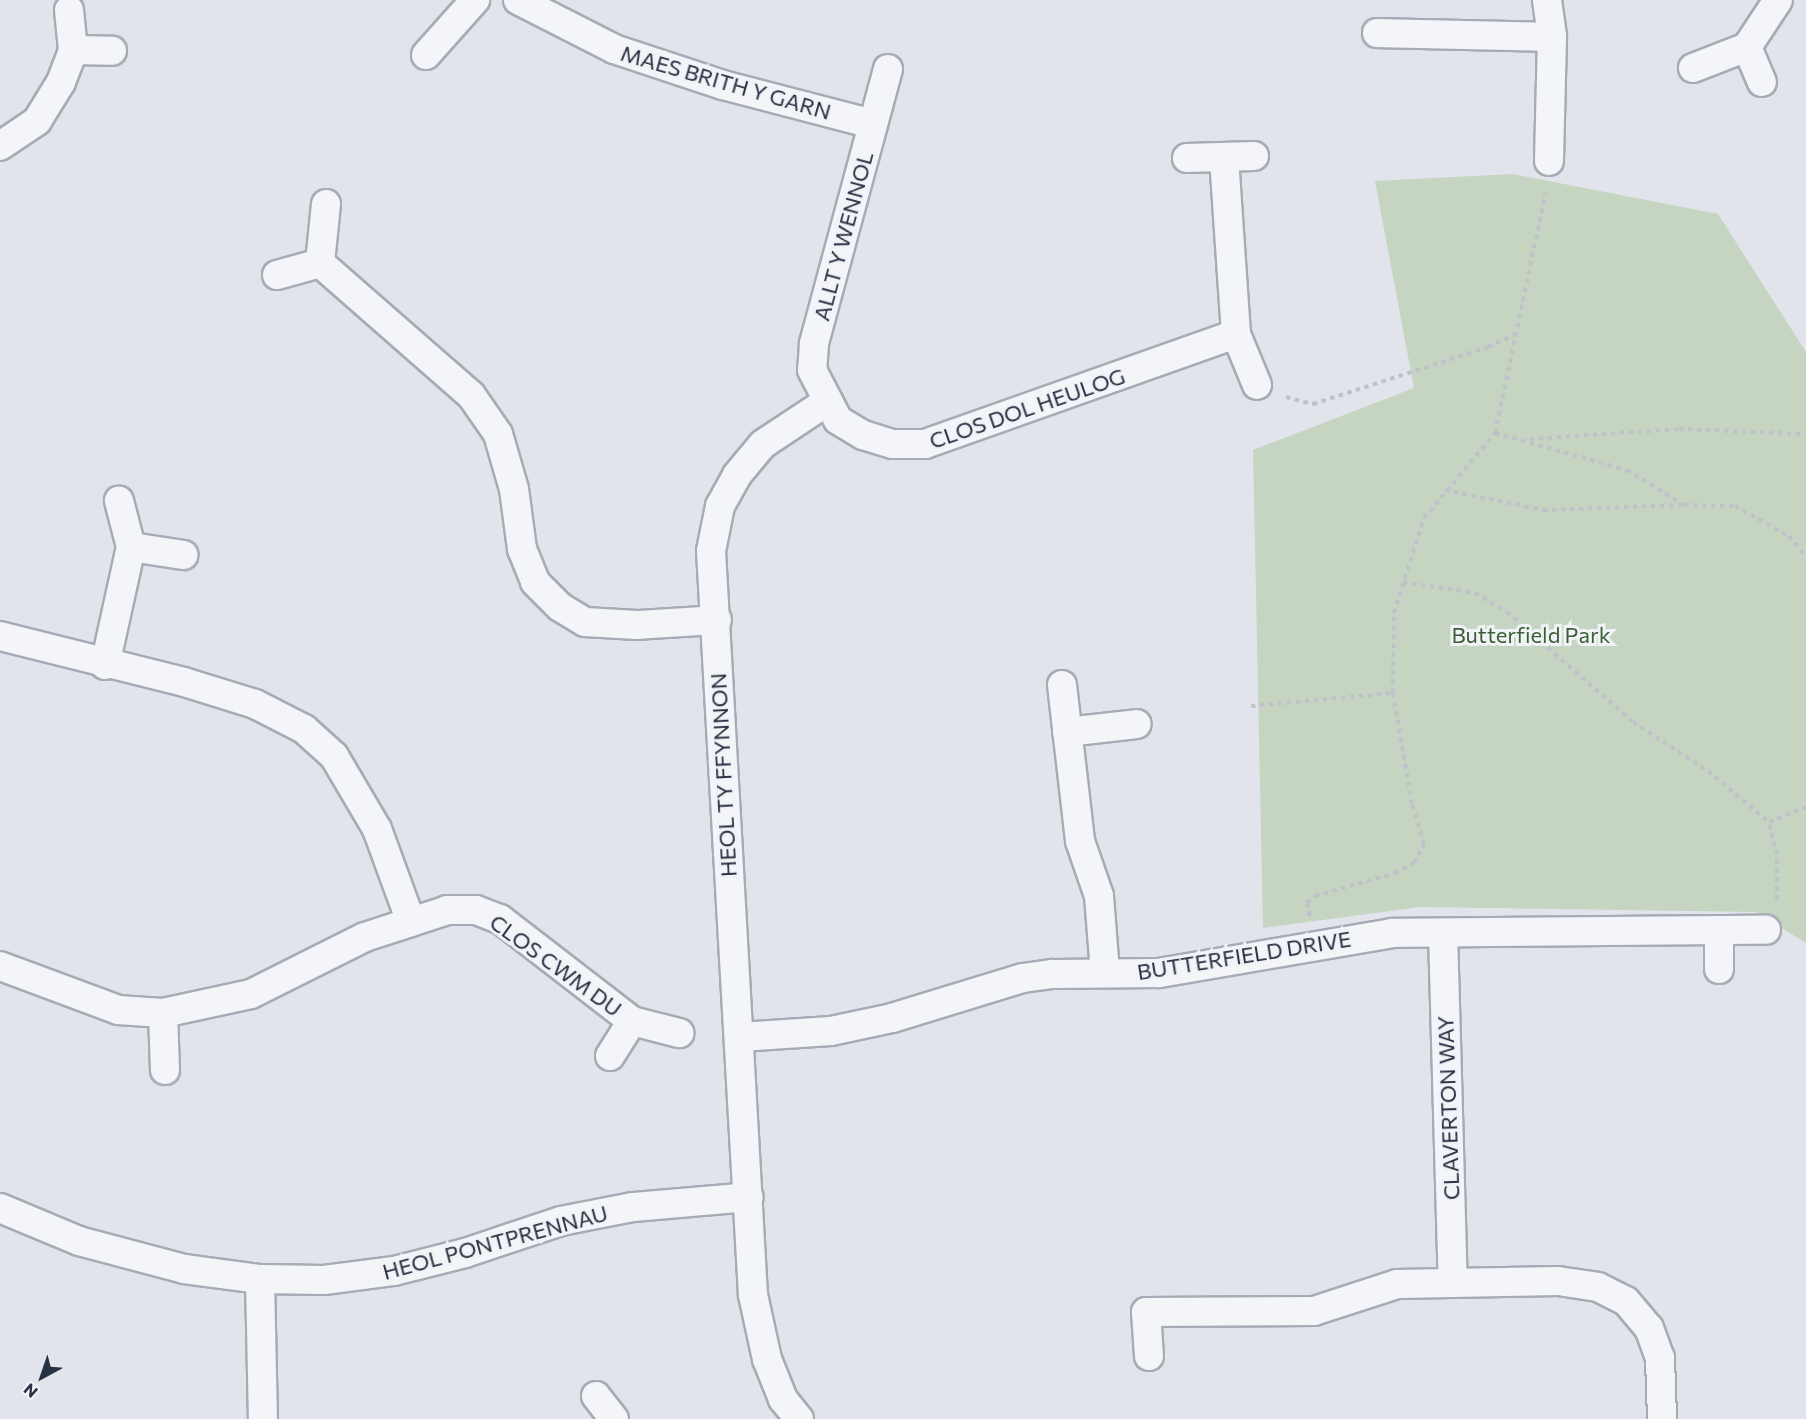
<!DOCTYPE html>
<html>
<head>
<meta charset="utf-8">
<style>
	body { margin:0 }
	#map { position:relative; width:1806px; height:1419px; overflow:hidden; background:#e1e4ea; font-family:Commissioner,sans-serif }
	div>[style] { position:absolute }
	.green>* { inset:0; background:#c5d5c2 }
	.path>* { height:4px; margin-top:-2px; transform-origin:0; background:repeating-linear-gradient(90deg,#bfc2c9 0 4.5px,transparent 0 9px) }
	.roads { filter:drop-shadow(2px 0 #a6abb5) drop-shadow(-2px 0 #a6abb5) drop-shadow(0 2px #a6abb5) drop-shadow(0 -2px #a6abb5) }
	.street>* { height:28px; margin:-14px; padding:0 14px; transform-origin:14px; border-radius:14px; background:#f4f5f8 }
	span { translate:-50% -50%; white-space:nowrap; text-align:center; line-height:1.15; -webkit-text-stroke:6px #f1f3f7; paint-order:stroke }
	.street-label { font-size:22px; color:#283143 }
	.park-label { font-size:22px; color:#3b5f35 }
	.north { position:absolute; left:12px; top:1347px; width:60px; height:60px; -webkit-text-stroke:4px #f1f3f7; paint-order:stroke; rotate:220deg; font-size:16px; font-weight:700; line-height:24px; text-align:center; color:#283143 }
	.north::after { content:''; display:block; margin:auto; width:21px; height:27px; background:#283143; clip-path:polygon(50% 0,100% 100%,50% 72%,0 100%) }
</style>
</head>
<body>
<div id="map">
	<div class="green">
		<i style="clip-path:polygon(1513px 174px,1718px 214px,1806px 352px,1806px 943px,1756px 912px,1420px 907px,1263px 928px,1253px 450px,1414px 388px,1375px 181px)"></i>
	</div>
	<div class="path">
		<i style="left:1286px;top:397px;width:28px;rotate:15deg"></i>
		<i style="left:1313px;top:404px;width:184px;rotate:-18deg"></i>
		<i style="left:1488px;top:347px;width:29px;rotate:-25deg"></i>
		<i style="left:1495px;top:433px;width:137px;rotate:15.7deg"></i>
		<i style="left:1627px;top:470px;width:67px;rotate:31.6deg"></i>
		<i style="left:1684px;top:505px;width:51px;rotate:1.1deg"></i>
		<i style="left:1735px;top:506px;width:62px;rotate:29.1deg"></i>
		<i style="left:1789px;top:536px;width:27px;rotate:51deg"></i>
		<i style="left:1530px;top:439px;width:149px;rotate:-3.8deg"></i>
		<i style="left:1679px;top:429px;width:127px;rotate:2.3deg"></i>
		<i style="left:1445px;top:490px;width:100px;rotate:11.5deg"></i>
		<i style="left:1543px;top:510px;width:141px;rotate:-2deg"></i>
		<i style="left:1403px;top:582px;width:73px;rotate:8.7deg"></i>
		<i style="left:1475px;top:593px;width:37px;rotate:31deg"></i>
		<i style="left:1507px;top:612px;width:167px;rotate:41.1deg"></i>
		<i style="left:1633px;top:722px;width:90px;rotate:33.2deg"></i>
		<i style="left:1708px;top:771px;width:80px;rotate:39.9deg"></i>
		<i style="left:1251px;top:706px;width:143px;rotate:-5.2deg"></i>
		<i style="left:1777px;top:900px;width:45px;rotate:-90deg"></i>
		<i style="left:1777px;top:855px;width:34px;rotate:-104deg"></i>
		<i style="left:1769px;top:822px;width:40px;rotate:-22deg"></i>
		<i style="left:1310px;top:916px;width:13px;rotate:-103deg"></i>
		<i style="left:1307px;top:903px;width:11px;rotate:-41deg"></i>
		<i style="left:1315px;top:896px;width:83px;rotate:-16deg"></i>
		<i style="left:1395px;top:873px;width:21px;rotate:-28deg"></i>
		<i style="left:1414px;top:863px;width:21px;rotate:-62deg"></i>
		<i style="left:1424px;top:844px;width:42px;rotate:-106.7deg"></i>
		<i style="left:1412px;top:804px;width:113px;rotate:-99.7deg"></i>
		<i style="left:1393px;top:693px;width:80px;rotate:-89.3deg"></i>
		<i style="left:1394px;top:613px;width:100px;rotate:-72.5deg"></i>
		<i style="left:1424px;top:518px;width:111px;rotate:-50.1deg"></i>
		<i style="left:1495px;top:433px;width:246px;rotate:-78.1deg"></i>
	</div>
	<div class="roads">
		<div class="street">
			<i style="left:518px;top:0;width:108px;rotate:27deg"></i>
			<i style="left:614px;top:49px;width:115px;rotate:18.3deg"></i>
			<i style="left:723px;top:85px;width:155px;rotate:14.6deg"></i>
			<i style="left:1547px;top:0;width:37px;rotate:82deg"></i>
			<i style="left:1552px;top:37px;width:124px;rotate:91.4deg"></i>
			<i style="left:1377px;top:33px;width:175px;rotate:1.3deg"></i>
			<i style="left:1747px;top:47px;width:38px;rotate:67deg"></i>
			<i style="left:73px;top:50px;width:39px;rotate:1deg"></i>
			<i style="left:426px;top:55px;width:74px;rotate:-48.3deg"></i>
			<i style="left:1693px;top:68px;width:58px;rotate:-21.3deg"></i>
			<i style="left:1747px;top:47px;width:56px;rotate:-56.6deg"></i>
			<i style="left:888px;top:69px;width:285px;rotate:105.1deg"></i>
			<i style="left:814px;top:344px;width:26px;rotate:94deg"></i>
			<i style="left:812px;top:370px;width:56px;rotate:62.5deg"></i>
			<i style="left:838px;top:420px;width:29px;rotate:31deg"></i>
			<i style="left:863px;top:435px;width:31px;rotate:17deg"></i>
			<i style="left:893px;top:444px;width:32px"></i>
			<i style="left:925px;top:444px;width:330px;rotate:-19.5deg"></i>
			<i style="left:1236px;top:334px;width:177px;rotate:-93.9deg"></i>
			<i style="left:0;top:146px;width:45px;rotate:-34deg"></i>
			<i style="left:37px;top:121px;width:46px;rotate:-58.4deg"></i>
			<i style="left:61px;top:82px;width:34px;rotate:-69deg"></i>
			<i style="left:73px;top:50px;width:40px;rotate:-95.7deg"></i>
			<i style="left:1187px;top:158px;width:67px;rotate:-1.7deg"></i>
			<i style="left:326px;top:204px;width:59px;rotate:95.8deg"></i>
			<i style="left:320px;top:263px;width:201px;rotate:41.2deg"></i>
			<i style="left:471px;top:395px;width:47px;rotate:55.3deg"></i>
			<i style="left:498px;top:434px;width:57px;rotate:73.8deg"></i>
			<i style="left:514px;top:489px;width:61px;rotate:82.4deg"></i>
			<i style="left:522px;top:549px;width:35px;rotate:68deg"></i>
			<i style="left:535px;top:582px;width:35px;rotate:45deg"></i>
			<i style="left:560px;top:607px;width:29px;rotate:31deg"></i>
			<i style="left:585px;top:622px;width:52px;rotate:3.3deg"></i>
			<i style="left:637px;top:625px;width:80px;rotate:-3.6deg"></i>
			<i style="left:277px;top:275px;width:45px;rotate:-15.6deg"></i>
			<i style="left:1236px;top:334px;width:55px;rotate:67.6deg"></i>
			<i style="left:131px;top:547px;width:53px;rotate:8.7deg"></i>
			<i style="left:0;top:636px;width:190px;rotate:14deg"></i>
			<i style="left:184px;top:682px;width:74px;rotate:17.2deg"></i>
			<i style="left:255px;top:704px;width:55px;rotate:27deg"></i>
			<i style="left:304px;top:729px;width:40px;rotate:42deg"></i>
			<i style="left:334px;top:756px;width:85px;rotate:59.5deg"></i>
			<i style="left:377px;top:829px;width:99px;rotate:69.9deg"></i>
			<i style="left:411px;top:922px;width:38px;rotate:-18deg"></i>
			<i style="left:447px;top:910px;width:29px"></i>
			<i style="left:476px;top:910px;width:26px;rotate:21deg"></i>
			<i style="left:500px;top:919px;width:167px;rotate:37.7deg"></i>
			<i style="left:632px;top:1021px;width:49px;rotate:14.3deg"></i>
			<i style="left:105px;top:665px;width:121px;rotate:-77.6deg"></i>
			<i style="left:131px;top:547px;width:48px;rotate:-104.6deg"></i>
			<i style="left:1062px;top:685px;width:157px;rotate:83.4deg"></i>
			<i style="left:1080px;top:841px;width:58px;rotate:70.9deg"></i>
			<i style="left:1099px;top:896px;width:77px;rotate:85.5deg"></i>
			<i style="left:1067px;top:732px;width:70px;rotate:-6.5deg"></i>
			<i style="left:1719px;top:930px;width:39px;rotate:90deg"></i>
			<i style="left:1443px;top:933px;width:350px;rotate:88.4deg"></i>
			<i style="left:0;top:966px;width:126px;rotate:20.4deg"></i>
			<i style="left:118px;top:1010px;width:45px;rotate:3.8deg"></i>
			<i style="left:163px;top:1013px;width:90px;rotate:-12.2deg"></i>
			<i style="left:251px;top:994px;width:127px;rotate:-26.6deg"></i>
			<i style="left:365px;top:937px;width:48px;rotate:-18.1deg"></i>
			<i style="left:163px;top:1013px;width:57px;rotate:88deg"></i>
			<i style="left:740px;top:1037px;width:91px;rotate:-3.8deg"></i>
			<i style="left:831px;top:1031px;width:62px;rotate:-12deg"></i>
			<i style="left:892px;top:1018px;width:137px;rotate:-17deg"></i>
			<i style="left:1023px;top:978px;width:30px;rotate:-8deg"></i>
			<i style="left:1053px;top:974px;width:106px;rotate:-0.5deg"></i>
			<i style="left:1159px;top:973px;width:236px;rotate:-9.7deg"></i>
			<i style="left:1392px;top:933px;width:374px;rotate:-0.5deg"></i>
			<i style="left:610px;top:1056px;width:41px;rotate:-57.8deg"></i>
			<i style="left:0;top:1208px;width:86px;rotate:22.7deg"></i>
			<i style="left:79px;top:1241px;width:109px;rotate:14.9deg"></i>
			<i style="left:184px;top:1269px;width:77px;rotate:7.5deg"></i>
			<i style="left:260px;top:1279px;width:64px;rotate:0.9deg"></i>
			<i style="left:324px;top:1280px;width:71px;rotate:-7.3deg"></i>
			<i style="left:394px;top:1271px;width:73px;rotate:-14.2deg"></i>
			<i style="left:465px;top:1253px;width:101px;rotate:-18.4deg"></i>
			<i style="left:561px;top:1221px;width:73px;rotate:-11deg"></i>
			<i style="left:633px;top:1207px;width:116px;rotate:-4.9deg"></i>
			<i style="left:260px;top:1279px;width:140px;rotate:88.8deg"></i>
			<i style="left:1149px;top:1356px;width:44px;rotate:-93.9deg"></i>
			<i style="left:1146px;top:1312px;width:168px;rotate:-0.3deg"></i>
			<i style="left:1314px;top:1311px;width:87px;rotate:-18deg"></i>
			<i style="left:1397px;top:1284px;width:161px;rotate:-1.1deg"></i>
			<i style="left:1558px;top:1281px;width:40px;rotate:8.5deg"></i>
			<i style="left:1598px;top:1287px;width:31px;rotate:27deg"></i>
			<i style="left:1626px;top:1301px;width:35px;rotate:50deg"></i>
			<i style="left:1649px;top:1328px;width:32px;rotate:70deg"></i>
			<i style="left:1660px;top:1358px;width:61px;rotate:88.1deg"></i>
			<i style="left:596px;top:1396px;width:29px;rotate:52deg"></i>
			<i style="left:799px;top:1419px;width:26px;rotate:-129deg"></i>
			<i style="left:783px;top:1399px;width:43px;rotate:-111.8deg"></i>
			<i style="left:767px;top:1359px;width:66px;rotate:-102.3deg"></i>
			<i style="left:753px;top:1295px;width:745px;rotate:-93.23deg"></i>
			<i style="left:711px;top:551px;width:46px;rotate:-78.7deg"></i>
			<i style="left:720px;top:506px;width:35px;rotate:-61deg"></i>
			<i style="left:737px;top:475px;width:40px;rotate:-50deg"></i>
			<i style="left:763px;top:444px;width:78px;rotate:-33.5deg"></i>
		</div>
	</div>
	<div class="street-label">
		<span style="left:726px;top:82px;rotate:16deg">MAES BRITH Y GARN</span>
		<span style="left:843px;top:236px;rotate:-75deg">ALLT Y WENNOL</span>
		<span style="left:1027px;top:408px;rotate:-19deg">CLOS DOL HEULOG</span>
		<span style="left:723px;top:775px;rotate:-93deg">HEOL TY FFYNNON</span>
		<span style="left:1244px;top:955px;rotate:-9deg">BUTTERFIELD DRIVE</span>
		<span style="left:556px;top:965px;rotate:36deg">CLOS CWM DU</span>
		<span style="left:1448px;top:1108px;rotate:-92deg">CLAVERTON WAY</span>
		<span style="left:495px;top:1242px;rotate:-15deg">HEOL PONTPRENNAU</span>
	</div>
	<div class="park-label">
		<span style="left:1531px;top:635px">Butterfield Park</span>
	</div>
	<div class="north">N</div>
</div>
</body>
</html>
